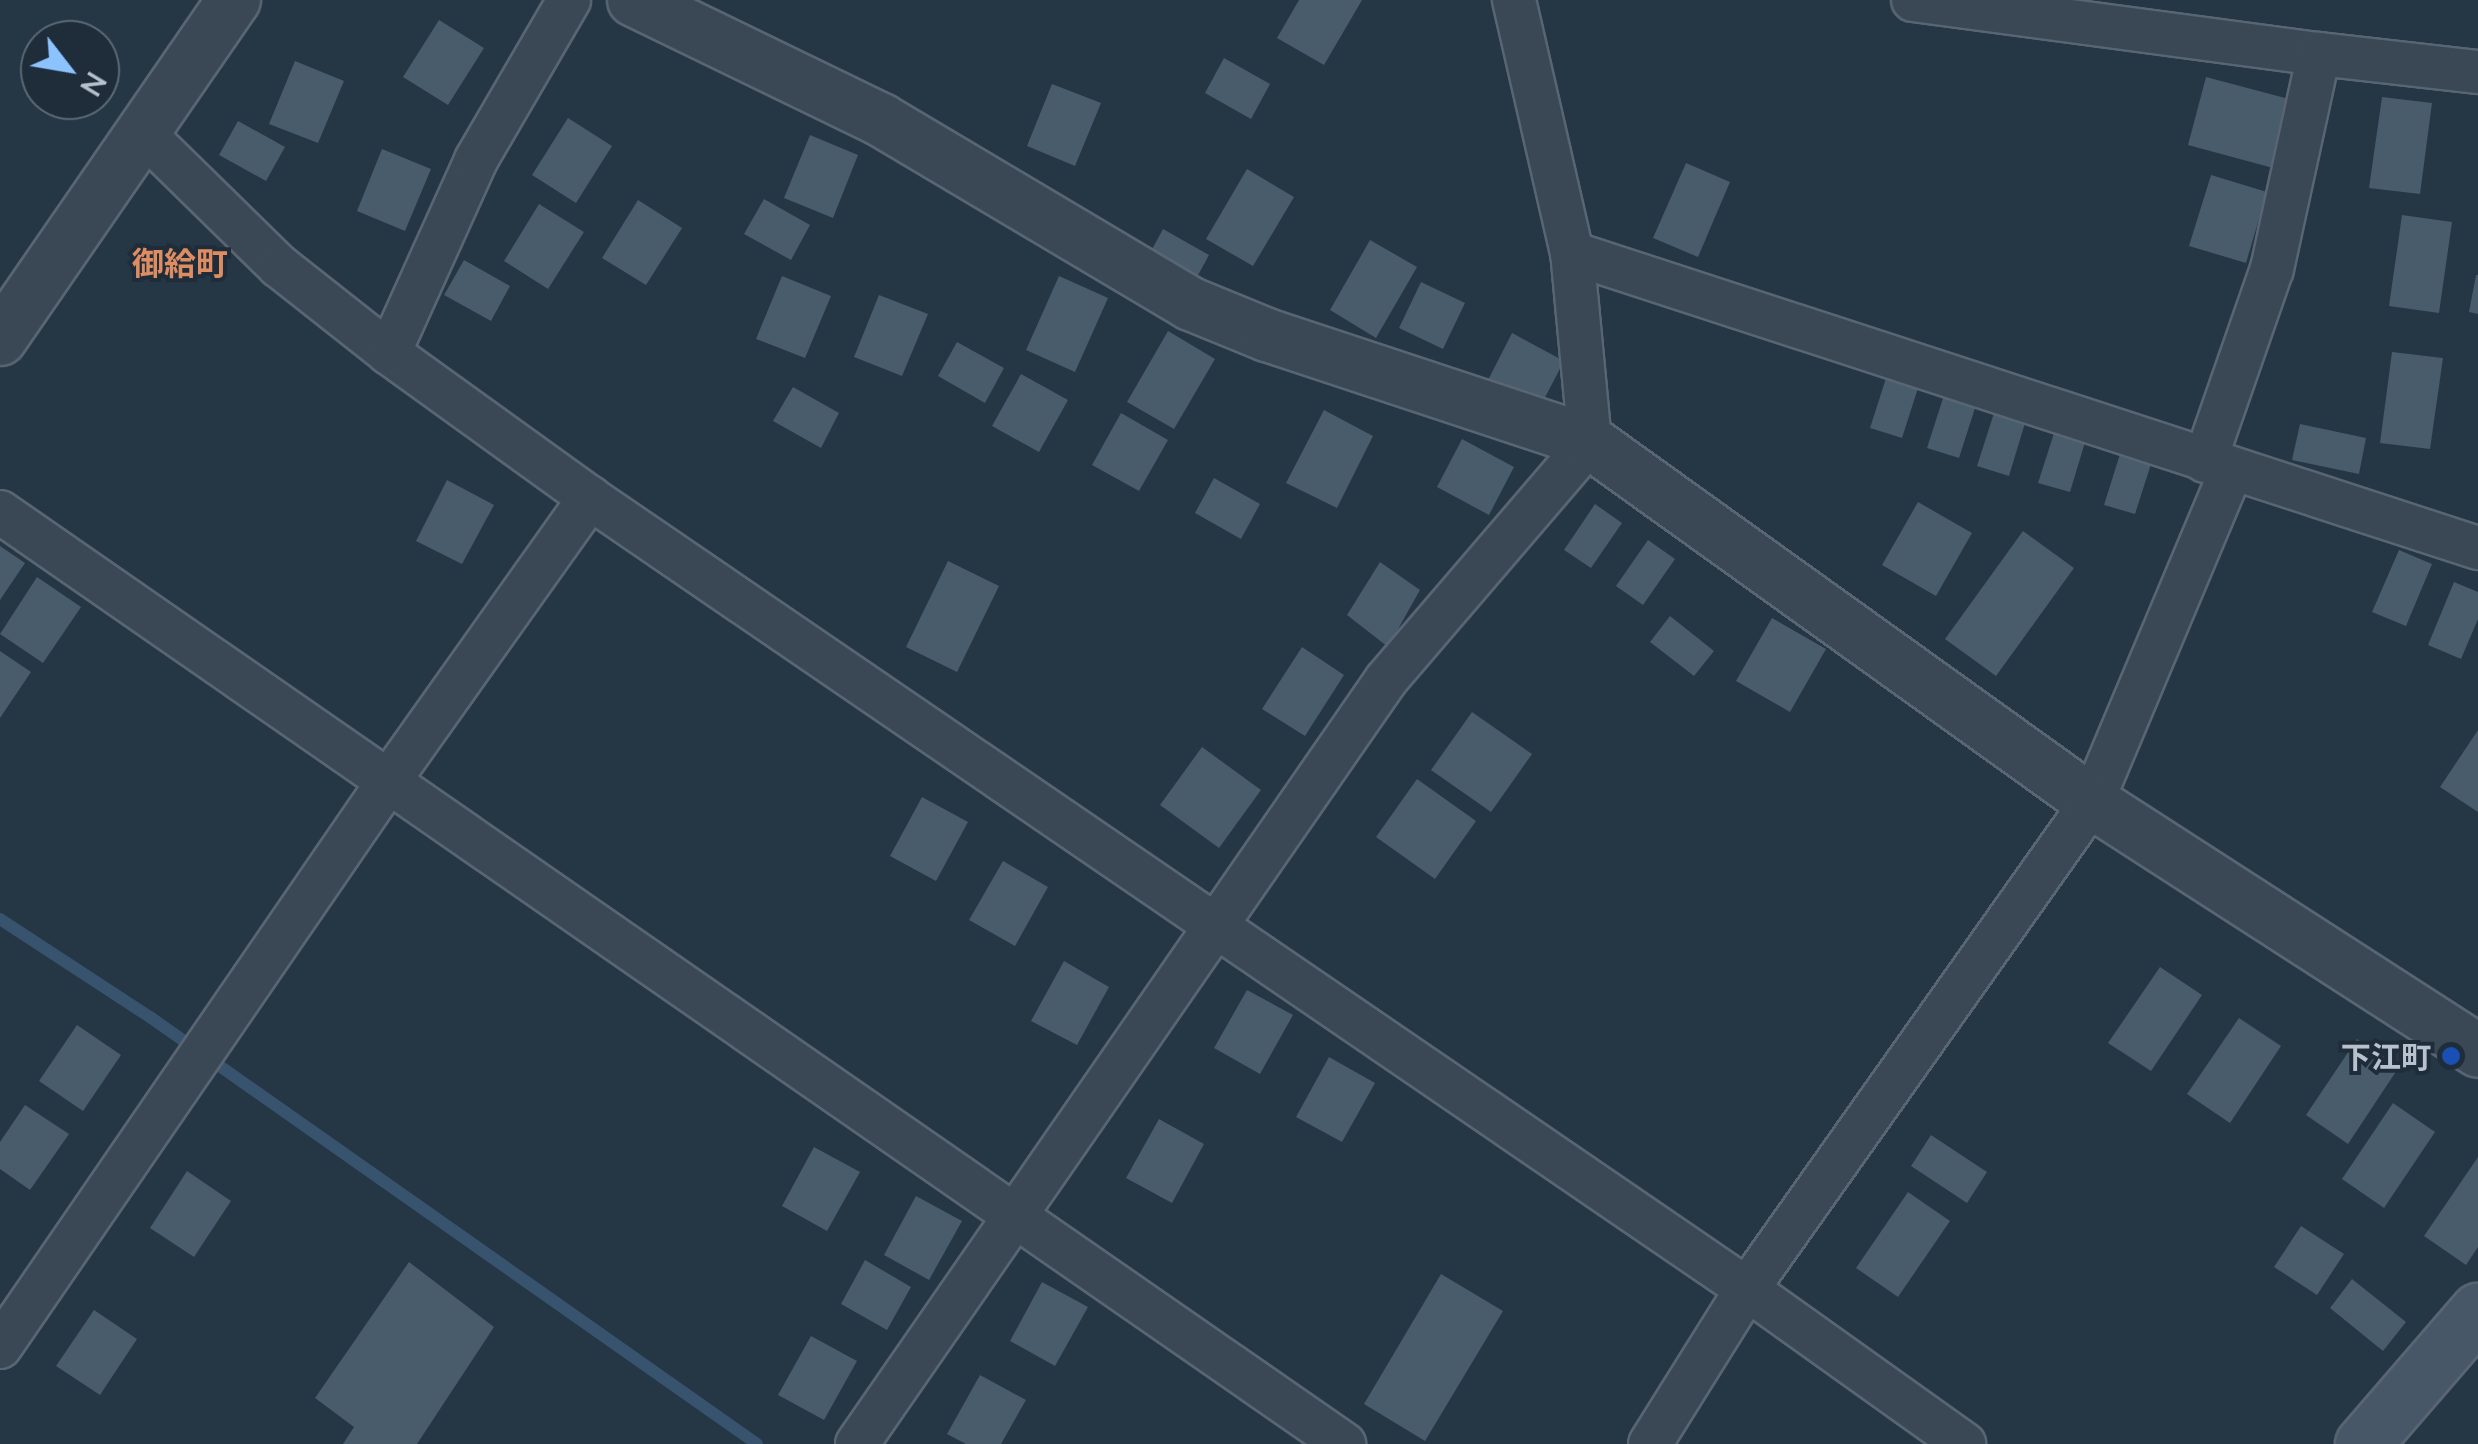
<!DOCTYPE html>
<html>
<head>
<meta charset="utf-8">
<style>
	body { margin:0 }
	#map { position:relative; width:2478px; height:1444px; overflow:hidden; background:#253645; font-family:Lato,"Noto Sans JP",sans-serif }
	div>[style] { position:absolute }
	.stream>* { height:12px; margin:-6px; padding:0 6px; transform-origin:6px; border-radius:6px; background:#38536d }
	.building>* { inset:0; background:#495c6c }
	.roads { filter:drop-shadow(2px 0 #596572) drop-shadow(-2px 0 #596572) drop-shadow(0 2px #596572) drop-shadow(0 -2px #596572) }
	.minor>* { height:42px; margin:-21px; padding:0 21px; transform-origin:21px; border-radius:21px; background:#3a4855 }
	.tertiary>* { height:52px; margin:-26px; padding:0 26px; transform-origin:26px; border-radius:26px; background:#3a4855 }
	.secondary>* { height:55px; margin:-27.5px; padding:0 27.5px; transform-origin:27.5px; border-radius:27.5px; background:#485768 }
	.dots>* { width:28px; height:28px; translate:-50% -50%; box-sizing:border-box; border:5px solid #1f2d3a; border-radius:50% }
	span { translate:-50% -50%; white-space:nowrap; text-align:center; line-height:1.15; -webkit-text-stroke:8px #1f2d3a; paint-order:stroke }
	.poi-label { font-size:30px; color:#b8c2ce; font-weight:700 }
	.right { translate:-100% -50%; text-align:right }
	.neighbourhood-label { font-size:32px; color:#de8d63; font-weight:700 }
	.north { position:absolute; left:20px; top:20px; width:100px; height:100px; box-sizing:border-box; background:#1f2d3a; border:2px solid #5c6975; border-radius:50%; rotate:121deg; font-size:28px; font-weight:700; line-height:40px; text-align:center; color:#b8c2ce }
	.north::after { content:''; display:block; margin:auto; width:35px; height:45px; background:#8cc3ff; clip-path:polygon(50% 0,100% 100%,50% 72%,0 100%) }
</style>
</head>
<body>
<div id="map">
	<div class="stream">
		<i style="left:0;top:919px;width:179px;rotate:33.2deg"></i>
		<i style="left:150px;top:1017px;width:742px;rotate:35.12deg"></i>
	</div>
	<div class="building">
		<i style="clip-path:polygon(1299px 0,1362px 0,1324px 65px,1277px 38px)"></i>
		<i style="clip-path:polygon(439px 20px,484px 48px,448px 105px,403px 77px)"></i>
		<i style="clip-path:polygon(1224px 58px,1270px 84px,1251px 119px,1205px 93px)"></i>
		<i style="clip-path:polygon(295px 61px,344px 81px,318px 143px,269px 124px)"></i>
		<i style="clip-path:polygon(2206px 77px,2293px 100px,2273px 168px,2188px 145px)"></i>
		<i style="clip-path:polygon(1052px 84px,1101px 103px,1075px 166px,1027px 146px)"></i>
		<i style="clip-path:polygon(2382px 97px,2432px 103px,2420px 194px,2369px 188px)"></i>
		<i style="clip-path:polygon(568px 118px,612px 146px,576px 203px,532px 175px)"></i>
		<i style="clip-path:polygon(238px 121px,285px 147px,266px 181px,219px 155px)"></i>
		<i style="clip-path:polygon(810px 135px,858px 155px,833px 218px,784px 198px)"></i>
		<i style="clip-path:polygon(382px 149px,431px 169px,405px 231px,357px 211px)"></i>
		<i style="clip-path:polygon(1686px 163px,1730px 182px,1698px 257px,1653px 238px)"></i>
		<i style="clip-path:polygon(1247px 169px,1294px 197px,1253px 266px,1206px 239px)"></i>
		<i style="clip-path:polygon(2211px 175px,2267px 192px,2246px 263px,2189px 246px)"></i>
		<i style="clip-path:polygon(764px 199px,810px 225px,791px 260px,744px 234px)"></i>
		<i style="clip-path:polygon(638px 200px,682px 228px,646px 285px,602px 258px)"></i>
		<i style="clip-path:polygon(539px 204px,584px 232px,548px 289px,504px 261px)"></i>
		<i style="clip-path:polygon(2402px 215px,2452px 222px,2439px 313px,2389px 306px)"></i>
		<i style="clip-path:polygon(1163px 229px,1209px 255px,1190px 290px,1144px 264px)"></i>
		<i style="clip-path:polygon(1370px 240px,1417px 267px,1376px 338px,1330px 310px)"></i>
		<i style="clip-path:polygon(464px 260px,510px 286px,491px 321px,444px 295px)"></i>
		<i style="clip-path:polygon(2476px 275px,2478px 275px,2478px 314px,2469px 312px)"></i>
		<i style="clip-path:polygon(782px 276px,831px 296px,805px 358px,756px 339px)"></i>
		<i style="clip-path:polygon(1059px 276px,1108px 298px,1075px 372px,1026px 350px)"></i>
		<i style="clip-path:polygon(1421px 282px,1465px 303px,1443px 349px,1399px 328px)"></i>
		<i style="clip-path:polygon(879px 295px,928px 314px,902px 376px,854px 357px)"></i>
		<i style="clip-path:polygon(1168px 331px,1215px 359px,1174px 429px,1127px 402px)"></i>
		<i style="clip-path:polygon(1512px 333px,1564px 361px,1539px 409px,1487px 382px)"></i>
		<i style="clip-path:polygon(957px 342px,1004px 368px,985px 403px,938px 376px)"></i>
		<i style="clip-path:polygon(2392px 352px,2443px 358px,2430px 449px,2380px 443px)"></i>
		<i style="clip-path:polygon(1021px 374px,1068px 400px,1039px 452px,992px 426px)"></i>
		<i style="clip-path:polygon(1887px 375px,1919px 385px,1902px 438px,1870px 428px)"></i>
		<i style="clip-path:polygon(793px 387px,839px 413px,821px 448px,773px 421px)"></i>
		<i style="clip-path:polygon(1944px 395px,1976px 405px,1959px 458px,1927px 448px)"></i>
		<i style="clip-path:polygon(1324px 410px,1373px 436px,1337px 508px,1286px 483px)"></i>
		<i style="clip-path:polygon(1121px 413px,1168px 440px,1139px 491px,1092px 465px)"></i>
		<i style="clip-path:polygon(1994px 413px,2025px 423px,2009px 476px,1977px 466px)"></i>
		<i style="clip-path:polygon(2300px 424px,2366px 438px,2359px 474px,2292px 460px)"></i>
		<i style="clip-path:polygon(2055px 430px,2086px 439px,2070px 492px,2038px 483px)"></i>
		<i style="clip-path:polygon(1462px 439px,1514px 467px,1489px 515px,1437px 487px)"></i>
		<i style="clip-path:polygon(2121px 451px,2152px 461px,2135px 514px,2104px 505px)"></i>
		<i style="clip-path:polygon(1214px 478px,1260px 504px,1241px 539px,1195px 513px)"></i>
		<i style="clip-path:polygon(447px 480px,494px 505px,462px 564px,416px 541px)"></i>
		<i style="clip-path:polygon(1918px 502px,1972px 533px,1936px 596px,1882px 565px)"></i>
		<i style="clip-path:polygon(1595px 504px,1622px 523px,1591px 568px,1564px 550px)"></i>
		<i style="clip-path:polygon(2023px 531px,2074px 568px,1996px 676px,1945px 639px)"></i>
		<i style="clip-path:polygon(1648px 540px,1675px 559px,1643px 605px,1616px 586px)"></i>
		<i style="clip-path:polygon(0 546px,25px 563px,0 600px)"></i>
		<i style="clip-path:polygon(2399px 550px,2432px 564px,2406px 626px,2372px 612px)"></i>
		<i style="clip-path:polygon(948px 561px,999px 586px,957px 672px,906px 647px)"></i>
		<i style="clip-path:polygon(1380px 562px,1420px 590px,1388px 647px,1347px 615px)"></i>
		<i style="clip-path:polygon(37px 577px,81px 607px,43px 663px,0 634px)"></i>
		<i style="clip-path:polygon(2454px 582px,2478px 592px,2478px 619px,2461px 659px,2428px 645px)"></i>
		<i style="clip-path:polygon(1670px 616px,1714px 651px,1694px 676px,1650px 642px)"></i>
		<i style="clip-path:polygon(1772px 618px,1826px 649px,1790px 712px,1736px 681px)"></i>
		<i style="clip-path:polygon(1302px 647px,1344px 675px,1305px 736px,1262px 709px)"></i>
		<i style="clip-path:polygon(0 651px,31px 672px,0 718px)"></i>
		<i style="clip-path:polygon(1472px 712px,1532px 754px,1491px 812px,1431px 770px)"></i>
		<i style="clip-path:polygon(2478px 730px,2478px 812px,2440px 787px)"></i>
		<i style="clip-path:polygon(1202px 747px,1261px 790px,1219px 848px,1160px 805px)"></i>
		<i style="clip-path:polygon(1417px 779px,1476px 821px,1435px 879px,1376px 837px)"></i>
		<i style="clip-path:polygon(922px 797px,968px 822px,936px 881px,890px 856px)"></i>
		<i style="clip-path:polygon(1003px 861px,1048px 887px,1015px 946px,969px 920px)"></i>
		<i style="clip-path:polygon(1064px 961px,1109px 987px,1077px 1045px,1031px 1021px)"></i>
		<i style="clip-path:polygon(2160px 967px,2202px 995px,2151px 1071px,2108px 1043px)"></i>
		<i style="clip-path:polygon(1247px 990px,1293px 1015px,1260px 1074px,1214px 1048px)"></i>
		<i style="clip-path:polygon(2239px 1018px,2281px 1046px,2230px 1123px,2187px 1094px)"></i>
		<i style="clip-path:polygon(77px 1025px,121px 1055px,83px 1111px,39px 1081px)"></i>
		<i style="clip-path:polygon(2357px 1039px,2399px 1067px,2348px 1144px,2306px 1115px)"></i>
		<i style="clip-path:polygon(1329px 1057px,1375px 1083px,1342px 1142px,1296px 1117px)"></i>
		<i style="clip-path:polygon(2393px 1103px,2435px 1132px,2384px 1208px,2342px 1179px)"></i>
		<i style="clip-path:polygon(25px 1105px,69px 1134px,30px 1190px,0 1169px,0 1142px)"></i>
		<i style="clip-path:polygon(1159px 1119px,1204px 1144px,1172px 1203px,1126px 1178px)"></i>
		<i style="clip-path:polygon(1931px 1135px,1987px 1172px,1967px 1203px,1911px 1166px)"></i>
		<i style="clip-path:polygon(814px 1147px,860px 1172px,827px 1231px,782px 1206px)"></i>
		<i style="clip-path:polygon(2478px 1157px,2478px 1247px,2466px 1265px,2424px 1236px)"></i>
		<i style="clip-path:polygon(187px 1171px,231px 1201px,194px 1257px,150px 1228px)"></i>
		<i style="clip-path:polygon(1908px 1192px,1950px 1221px,1898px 1297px,1856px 1268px)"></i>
		<i style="clip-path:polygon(916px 1196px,962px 1221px,929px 1280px,884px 1255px)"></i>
		<i style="clip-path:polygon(2301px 1226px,2344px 1254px,2317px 1295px,2274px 1267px)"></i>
		<i style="clip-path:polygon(865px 1260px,911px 1287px,887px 1330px,841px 1304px)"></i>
		<i style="clip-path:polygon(409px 1262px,494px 1327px,417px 1444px,343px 1444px,354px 1427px,315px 1398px)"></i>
		<i style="clip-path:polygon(1441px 1274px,1503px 1311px,1425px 1441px,1364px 1404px)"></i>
		<i style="clip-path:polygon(2352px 1279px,2406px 1322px,2383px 1351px,2330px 1308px)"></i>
		<i style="clip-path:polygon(1042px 1282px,1088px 1307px,1055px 1366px,1010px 1341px)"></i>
		<i style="clip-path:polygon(94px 1310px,137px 1339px,100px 1395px,56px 1366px)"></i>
		<i style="clip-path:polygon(811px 1336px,857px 1361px,824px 1420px,778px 1395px)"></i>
		<i style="clip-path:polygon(980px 1375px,1026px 1400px,1001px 1444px,966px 1444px,947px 1434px)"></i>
	</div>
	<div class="roads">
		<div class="minor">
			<i style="left:1514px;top:0;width:260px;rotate:77.1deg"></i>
			<i style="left:1913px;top:0;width:410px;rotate:7.6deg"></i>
			<i style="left:141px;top:131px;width:193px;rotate:44.4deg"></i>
			<i style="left:279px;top:266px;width:140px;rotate:38.3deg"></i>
			<i style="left:389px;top:353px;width:248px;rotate:35.8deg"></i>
			<i style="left:590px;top:498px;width:1402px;rotate:34.36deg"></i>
			<i style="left:1747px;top:1289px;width:267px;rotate:35.5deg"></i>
			<i style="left:389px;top:353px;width:212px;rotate:-65.7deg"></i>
			<i style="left:476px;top:160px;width:185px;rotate:-59.8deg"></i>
			<i style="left:2205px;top:461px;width:203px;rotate:-70.8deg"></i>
			<i style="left:2272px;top:269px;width:220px;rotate:-77.7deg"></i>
			<i style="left:2319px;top:54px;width:160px;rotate:6.5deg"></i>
			<i style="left:0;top:512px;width:1636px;rotate:34.74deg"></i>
			<i style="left:0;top:1347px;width:685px;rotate:-55.52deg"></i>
			<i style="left:388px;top:782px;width:349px;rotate:-54.6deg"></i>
			<i style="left:857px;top:1444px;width:929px;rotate:-55.3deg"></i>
			<i style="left:1386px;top:680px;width:313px;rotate:-49.4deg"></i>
			<i style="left:1590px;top:442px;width:190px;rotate:-95.4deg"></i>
			<i style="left:1572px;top:253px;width:953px;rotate:18.04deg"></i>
			<i style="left:1650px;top:1444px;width:183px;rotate:-58deg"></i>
			<i style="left:1747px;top:1289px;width:597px;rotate:-54.69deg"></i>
			<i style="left:2092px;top:802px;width:361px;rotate:-67.2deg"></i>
		</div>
		<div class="tertiary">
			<i style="left:634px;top:0;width:275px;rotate:25.9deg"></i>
			<i style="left:881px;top:120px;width:360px;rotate:30.7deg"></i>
			<i style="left:1191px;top:304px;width:82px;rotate:22.2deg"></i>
			<i style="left:1267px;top:335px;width:340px;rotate:18.3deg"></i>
			<i style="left:1590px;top:442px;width:618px;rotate:35.65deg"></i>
			<i style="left:2092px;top:802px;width:459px;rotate:32.8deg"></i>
			<i style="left:0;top:339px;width:412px;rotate:-55.4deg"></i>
		</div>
		<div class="secondary">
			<i style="left:2363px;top:1444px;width:176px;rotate:-49.2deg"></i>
		</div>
	</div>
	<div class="dots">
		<i style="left:2451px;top:1056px;background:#1a4fb4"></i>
	</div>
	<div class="poi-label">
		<span class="right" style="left:2431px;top:1056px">下江町</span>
	</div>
	<div class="neighbourhood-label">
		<span style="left:180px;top:263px">御給町</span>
	</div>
	<div class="north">N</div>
</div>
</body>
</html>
